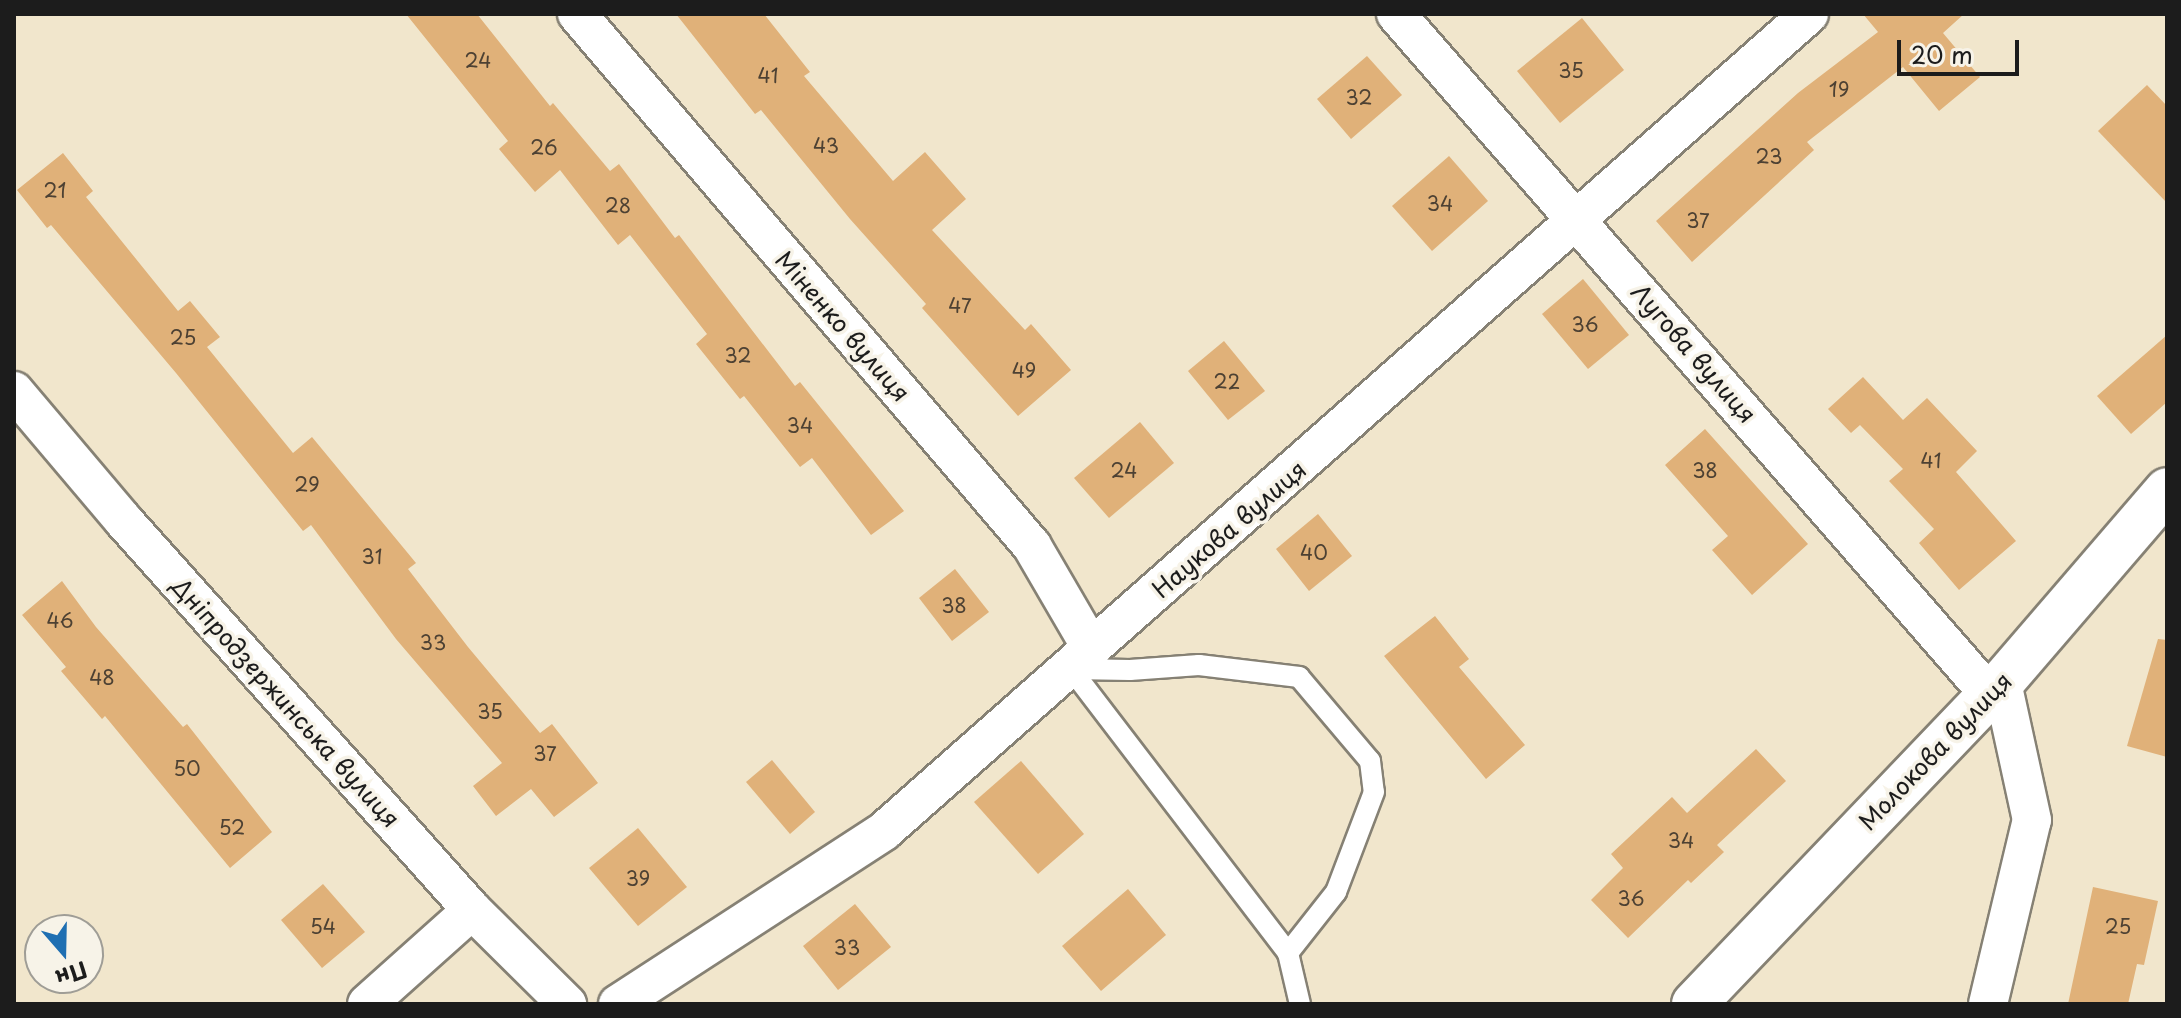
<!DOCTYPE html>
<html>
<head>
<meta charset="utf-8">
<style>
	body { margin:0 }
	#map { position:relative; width:2181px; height:1018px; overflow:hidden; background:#f1e6cc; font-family:"Playpen Sans",sans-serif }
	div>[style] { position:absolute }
	.building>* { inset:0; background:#e0b179 }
	.roads { filter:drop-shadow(2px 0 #868174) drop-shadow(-2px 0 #868174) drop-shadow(0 2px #868174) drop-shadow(0 -2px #868174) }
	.service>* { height:20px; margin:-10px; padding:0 10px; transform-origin:10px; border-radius:10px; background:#fff }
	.minor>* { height:38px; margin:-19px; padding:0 19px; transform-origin:19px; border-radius:19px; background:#fff }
	.tertiary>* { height:44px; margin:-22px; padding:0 22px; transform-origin:22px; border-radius:22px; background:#fff }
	span { translate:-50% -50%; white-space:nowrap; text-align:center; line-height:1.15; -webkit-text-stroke:7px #f7f3e8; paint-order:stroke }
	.number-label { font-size:20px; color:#4d4133 }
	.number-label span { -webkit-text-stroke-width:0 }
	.street-label { font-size:24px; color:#1c1c1c }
	.frame { position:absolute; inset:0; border:16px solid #1c1c1c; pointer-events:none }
	.north { position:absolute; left:24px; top:914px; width:80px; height:80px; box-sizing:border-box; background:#f7f3e8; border:2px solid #9f9d96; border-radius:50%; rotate:160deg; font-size:22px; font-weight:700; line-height:32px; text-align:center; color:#1c1c1c }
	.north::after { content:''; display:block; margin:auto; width:28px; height:36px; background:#1f6fb2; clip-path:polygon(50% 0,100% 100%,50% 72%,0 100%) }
	.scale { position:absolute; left:1897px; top:40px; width:122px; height:36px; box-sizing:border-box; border:4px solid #1c1c1c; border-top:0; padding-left:10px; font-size:24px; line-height:28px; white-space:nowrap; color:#1c1c1c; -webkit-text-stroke:6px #f7f3e8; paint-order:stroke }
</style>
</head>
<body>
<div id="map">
	<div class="building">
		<i style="clip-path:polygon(406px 14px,477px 14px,550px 106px,553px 103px,610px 171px,619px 164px,675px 238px,679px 235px,795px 386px,800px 382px,904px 511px,871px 535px,812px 458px,800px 467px,744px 396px,740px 399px,696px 344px,707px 334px,630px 235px,618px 245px,560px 170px,535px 192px,499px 149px,508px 141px)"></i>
		<i style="clip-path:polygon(676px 14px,764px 14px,810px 72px,804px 76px,893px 181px,925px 152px,966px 199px,932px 230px,1025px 330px,1031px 324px,1071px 370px,1018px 416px,922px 308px,926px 304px,850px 219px,761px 110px,755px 114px)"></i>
		<i style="clip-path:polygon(1863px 14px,1964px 14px,1943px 33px,1980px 77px,1939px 111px,1903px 67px,1807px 142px,1814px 150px,1692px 262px,1656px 221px,1798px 93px,1878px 32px)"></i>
		<i style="clip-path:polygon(1582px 18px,1624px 70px,1560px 123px,1517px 71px)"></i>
		<i style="clip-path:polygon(1367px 56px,1402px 95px,1351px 139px,1317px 99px)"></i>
		<i style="clip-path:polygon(2147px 85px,2167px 106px,2167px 203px,2098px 131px)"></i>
		<i style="clip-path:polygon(63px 153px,93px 191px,86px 197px,178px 311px,190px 301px,220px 337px,207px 347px,293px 453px,312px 437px,416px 563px,408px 569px,468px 647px,540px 733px,552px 724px,598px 783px,554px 817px,531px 789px,496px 816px,473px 786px,502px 763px,396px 639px,311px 525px,303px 531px,176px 373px,51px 225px,47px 228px,17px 190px)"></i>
		<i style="clip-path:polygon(1449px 156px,1488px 201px,1432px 251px,1392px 206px)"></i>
		<i style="clip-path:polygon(1583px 279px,1629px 335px,1588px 369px,1542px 314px)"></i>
		<i style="clip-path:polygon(2167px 335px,2167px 402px,2131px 434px,2097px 396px)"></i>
		<i style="clip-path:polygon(1224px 341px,1265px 391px,1228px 420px,1188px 371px)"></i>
		<i style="clip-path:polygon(1863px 377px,1903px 420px,1927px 398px,1977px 451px,1956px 472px,2016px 541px,1959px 590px,1919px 543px,1934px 529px,1889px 481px,1903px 469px,1860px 425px,1851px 433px,1828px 409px)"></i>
		<i style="clip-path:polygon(1140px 422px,1174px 463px,1109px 518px,1074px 478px)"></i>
		<i style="clip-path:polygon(1705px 429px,1808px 544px,1752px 595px,1712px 550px,1728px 536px,1665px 465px)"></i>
		<i style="clip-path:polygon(1318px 514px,1352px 556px,1309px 591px,1276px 549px)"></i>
		<i style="clip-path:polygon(955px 569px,989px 612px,952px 641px,919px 598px)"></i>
		<i style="clip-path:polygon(62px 581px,96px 627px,183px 727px,187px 724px,272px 832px,230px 868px,105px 716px,102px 719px,61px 671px,66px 667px,22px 615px)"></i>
		<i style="clip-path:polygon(1435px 616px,1469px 659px,1459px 667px,1525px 745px,1486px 779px,1384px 656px)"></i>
		<i style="clip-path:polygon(2158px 639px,2167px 640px,2167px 757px,2127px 746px)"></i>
		<i style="clip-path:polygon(1756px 749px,1786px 781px,1717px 845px,1724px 852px,1691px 883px,1688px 880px,1628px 938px,1591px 900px,1623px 868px,1611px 854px,1672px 797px,1687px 813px)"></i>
		<i style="clip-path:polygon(772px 760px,815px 812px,790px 834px,746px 782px)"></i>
		<i style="clip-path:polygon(1021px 761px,1084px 834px,1038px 874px,974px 802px)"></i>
		<i style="clip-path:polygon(638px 828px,687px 887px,638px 926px,589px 868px)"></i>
		<i style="clip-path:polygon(323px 884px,365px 932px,322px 968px,281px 920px)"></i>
		<i style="clip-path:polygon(2093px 887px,2158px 901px,2144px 965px,2137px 964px,2128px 1004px,2068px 1004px)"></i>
		<i style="clip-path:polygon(1128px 889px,1166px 935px,1101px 991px,1062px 946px)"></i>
		<i style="clip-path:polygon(855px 904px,891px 947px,838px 990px,803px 946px)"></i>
	</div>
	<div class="roads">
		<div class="service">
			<i style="left:1071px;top:669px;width:59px;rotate:1deg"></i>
			<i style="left:1130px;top:670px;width:69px;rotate:-4.1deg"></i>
			<i style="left:1199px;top:665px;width:101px;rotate:6.8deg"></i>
			<i style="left:1299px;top:677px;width:110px;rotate:49.8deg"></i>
			<i style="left:1370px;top:761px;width:31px;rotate:83deg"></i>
			<i style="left:1374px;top:792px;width:107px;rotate:110.8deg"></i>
			<i style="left:1336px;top:892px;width:78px;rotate:128.2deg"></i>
			<i style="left:1071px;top:669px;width:357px;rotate:52.6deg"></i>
			<i style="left:1288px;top:953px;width:52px;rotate:76.8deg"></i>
		</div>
		<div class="minor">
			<i style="left:577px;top:14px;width:700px;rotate:49.46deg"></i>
			<i style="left:1032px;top:546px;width:119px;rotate:59.8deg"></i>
			<i style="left:1396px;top:14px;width:902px;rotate:48.91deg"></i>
			<i style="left:14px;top:391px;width:169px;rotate:49.8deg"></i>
			<i style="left:123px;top:520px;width:523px;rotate:48.18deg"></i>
			<i style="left:472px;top:910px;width:134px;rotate:44.7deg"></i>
			<i style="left:367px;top:1004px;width:141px;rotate:-41.8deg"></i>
			<i style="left:618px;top:1004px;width:317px;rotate:-33deg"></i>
			<i style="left:884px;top:831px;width:1234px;rotate:-41.45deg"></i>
			<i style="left:1988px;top:1004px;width:189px;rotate:-76.6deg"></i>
			<i style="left:2032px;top:820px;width:141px;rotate:-102.3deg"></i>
		</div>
		<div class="tertiary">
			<i style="left:1694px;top:1004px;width:446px;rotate:-46.3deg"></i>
			<i style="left:2002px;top:682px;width:253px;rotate:-49.3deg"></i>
		</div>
	</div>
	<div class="number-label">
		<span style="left:478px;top:60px">24</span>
		<span style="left:1571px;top:70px">35</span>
		<span style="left:768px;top:75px">41</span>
		<span style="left:1839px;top:89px">19</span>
		<span style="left:1359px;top:97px">32</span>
		<span style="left:826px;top:145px">43</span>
		<span style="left:544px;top:147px">26</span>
		<span style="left:1769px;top:156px">23</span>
		<span style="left:55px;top:190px">21</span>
		<span style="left:1440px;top:203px">34</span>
		<span style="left:618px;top:205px">28</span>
		<span style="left:1698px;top:220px">37</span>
		<span style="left:960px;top:305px">47</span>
		<span style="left:1585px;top:324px">36</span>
		<span style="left:183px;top:337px">25</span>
		<span style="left:738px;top:355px">32</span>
		<span style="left:1024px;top:370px">49</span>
		<span style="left:1227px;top:381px">22</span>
		<span style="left:800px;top:425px">34</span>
		<span style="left:1931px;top:460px">41</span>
		<span style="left:1124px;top:470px">24</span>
		<span style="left:1705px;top:470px">38</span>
		<span style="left:307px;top:484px">29</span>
		<span style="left:1314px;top:552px">40</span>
		<span style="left:372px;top:556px">31</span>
		<span style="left:954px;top:605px">38</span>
		<span style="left:60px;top:620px">46</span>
		<span style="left:433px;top:642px">33</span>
		<span style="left:102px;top:677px">48</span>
		<span style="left:490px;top:711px">35</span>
		<span style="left:545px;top:753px">37</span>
		<span style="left:187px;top:768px">50</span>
		<span style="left:232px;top:827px">52</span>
		<span style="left:1681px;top:840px">34</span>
		<span style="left:638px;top:878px">39</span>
		<span style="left:1631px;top:898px">36</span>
		<span style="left:323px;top:926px">54</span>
		<span style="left:2118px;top:926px">25</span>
		<span style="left:847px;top:947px">33</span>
	</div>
	<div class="street-label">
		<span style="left:843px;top:326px;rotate:49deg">Міненко вулиця</span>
		<span style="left:1694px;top:353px;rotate:49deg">Лугова вулиця</span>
		<span style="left:1229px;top:529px;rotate:-41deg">Наукова вулиця</span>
		<span style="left:286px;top:702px;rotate:48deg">Дніпродзержинська вулиця</span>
		<span style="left:1935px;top:751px;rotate:-46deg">Молокова вулиця</span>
	</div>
	<div class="frame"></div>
	<div class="north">Пн</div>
	<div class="scale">20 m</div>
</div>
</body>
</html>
